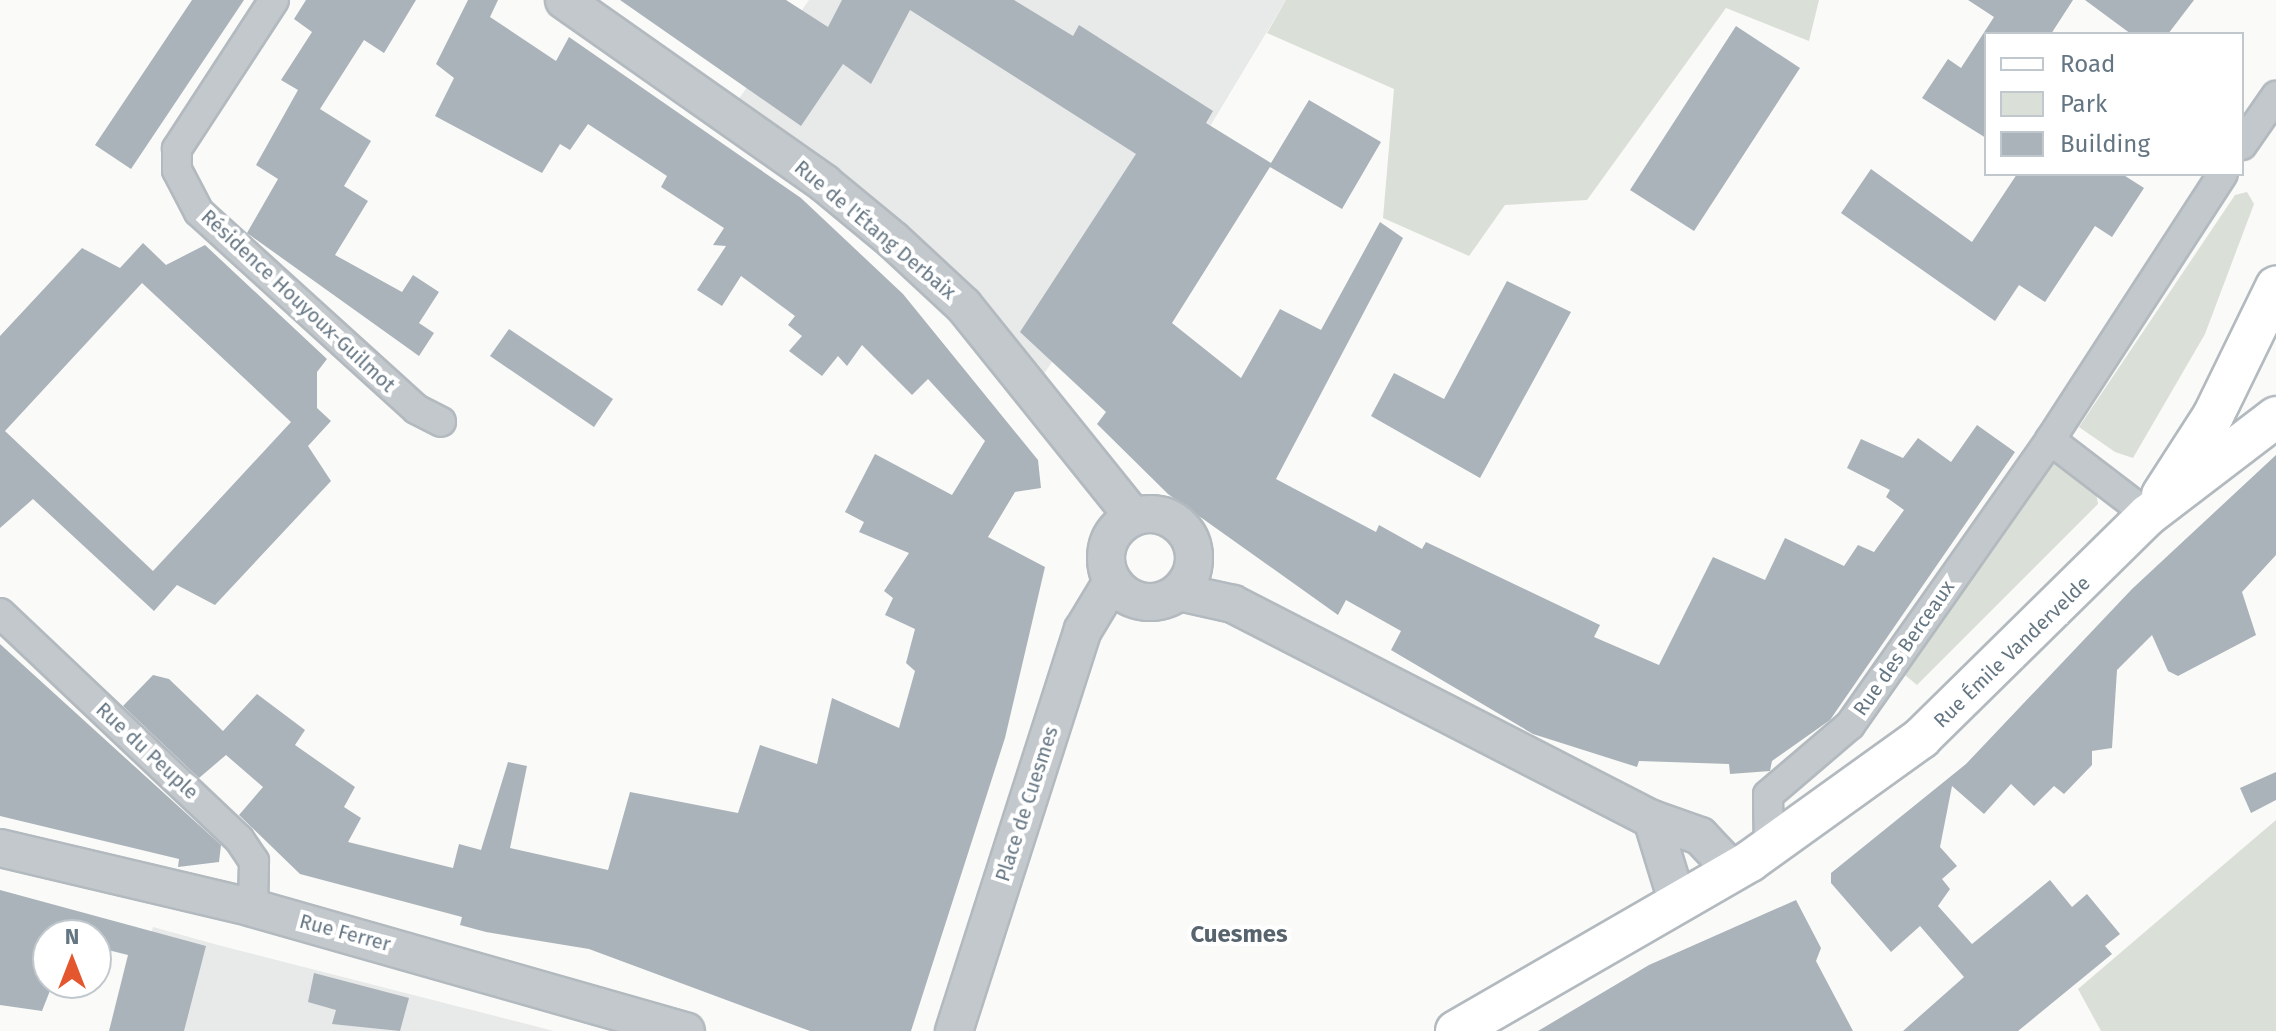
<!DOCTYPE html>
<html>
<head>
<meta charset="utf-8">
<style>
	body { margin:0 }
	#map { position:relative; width:2276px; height:1031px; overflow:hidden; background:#fafaf8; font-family:"Fira Sans",sans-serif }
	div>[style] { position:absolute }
	.built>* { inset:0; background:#e8e9e9 }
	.green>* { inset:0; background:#dadfd7 }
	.building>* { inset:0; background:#aab3b9 }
	.roads { filter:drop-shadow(2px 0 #b3babf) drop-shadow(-2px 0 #b3babf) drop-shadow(0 2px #b3babf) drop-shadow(0 -2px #b3babf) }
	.minor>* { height:28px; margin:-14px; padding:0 14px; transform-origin:14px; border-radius:14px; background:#c3c8cc }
	.tertiary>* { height:36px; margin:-18px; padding:0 18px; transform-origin:18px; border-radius:18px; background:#c3c8cc }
	.tertiary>.ring { margin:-18px; padding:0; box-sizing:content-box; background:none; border:36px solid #c3c8cc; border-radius:50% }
	.secondary>* { height:40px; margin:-20px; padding:0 20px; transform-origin:20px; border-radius:20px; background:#fff }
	span { translate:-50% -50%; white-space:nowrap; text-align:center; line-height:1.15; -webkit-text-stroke:8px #fff; paint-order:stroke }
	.street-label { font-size:20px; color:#657683 }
	.quarter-label { font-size:24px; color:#57646e; font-weight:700 }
	.legend { position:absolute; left:1984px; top:32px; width:260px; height:144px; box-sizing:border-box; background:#fff; border:2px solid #c1c8cd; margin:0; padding:10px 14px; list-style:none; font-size:24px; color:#657683 }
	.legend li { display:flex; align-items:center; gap:16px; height:40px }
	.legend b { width:40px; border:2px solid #c1c8cd }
	.north { position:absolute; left:32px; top:919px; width:80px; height:80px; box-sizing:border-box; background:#fff; border:2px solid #c1c8cd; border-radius:50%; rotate:0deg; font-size:22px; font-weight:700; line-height:32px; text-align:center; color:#657683 }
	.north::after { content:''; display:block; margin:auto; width:28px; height:36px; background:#e4572e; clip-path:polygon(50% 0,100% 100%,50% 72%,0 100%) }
</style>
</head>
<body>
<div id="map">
	<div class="built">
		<i style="clip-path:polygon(809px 0,1286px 0,1176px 183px,1034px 388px,728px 114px)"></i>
		<i style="clip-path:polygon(153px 927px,218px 945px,554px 1031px,125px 1031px)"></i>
	</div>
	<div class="green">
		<i style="clip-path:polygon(1286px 0,1819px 0,1809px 41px,1726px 8px,1587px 200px,1505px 205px,1469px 256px,1383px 218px,1394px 89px,1267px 33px)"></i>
		<i style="clip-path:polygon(2247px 192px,2254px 204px,2205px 334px,2133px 458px,2115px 452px,2079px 427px,2235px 195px)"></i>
		<i style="clip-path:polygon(2051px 461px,2096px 492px,2098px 504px,1917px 685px,1905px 675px)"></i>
		<i style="clip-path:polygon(2276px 820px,2276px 1031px,2101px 1031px,2078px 989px)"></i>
	</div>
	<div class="building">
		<i style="clip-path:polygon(192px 0,244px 0,131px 169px,95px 145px)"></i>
		<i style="clip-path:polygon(306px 0,416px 0,384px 53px,364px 40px,320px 109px,371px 141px,344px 186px,368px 201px,335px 255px,402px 292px,413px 275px,439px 292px,419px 323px,434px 333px,419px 356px,247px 233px,278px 179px,256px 165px,298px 90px,281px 80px,312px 32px,294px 19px)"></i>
		<i style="clip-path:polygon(468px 0,498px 0,490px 17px,556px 61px,569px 37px,801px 198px,903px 294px,1038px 460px,1041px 488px,1015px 492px,988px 537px,1045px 567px,1005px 738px,911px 1031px,810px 1031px,589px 949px,486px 932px,460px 925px,462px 917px,300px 874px,239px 815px,263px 787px,226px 755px,199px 778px,123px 706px,153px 675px,169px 679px,223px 731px,257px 694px,305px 730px,295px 745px,355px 787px,344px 807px,361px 818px,348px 842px,453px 868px,459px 844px,481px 850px,508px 762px,527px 766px,510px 848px,608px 870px,630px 792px,738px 813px,760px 745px,817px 764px,832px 698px,899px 728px,915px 671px,906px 663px,915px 629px,885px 615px,893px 598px,884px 591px,909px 553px,859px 532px,864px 522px,845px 512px,875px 454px,952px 495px,985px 441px,928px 379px,912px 395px,862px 345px,847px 366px,838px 356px,822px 376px,789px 351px,802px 336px,788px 325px,795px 316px,741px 276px,722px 306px,697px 290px,726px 246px,713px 245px,724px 228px,661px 187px,667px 176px,588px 124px,570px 150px,560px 144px,542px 173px,435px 116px,454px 78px,436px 64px)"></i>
		<i style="clip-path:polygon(620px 0,786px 0,828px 27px,842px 0,1014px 0,1073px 36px,1079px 25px,1213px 111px,1206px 123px,1271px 163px,1309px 100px,1381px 142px,1342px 209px,1270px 167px,1172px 323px,1241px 378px,1280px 309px,1321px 330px,1380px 222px,1403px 238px,1276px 479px,1376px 532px,1379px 525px,1422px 549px,1426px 542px,1600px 625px,1594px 637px,1659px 665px,1713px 557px,1765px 580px,1785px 538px,1844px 566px,1858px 545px,1874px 552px,1904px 510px,1886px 497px,1890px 490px,1847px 468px,1861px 439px,1903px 458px,1918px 438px,1951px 462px,1977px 425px,2015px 452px,1830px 720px,1772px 761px,1770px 771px,1730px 774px,1729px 764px,1639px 761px,1637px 767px,1533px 734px,1391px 650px,1401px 631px,1346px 600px,1338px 615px,1168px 494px,1097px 424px,1106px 412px,1020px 332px,1136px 154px,910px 10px,871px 84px,843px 64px,801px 126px)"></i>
		<i style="clip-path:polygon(1968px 0,2073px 0,2051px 34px,1986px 34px,1986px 138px,1922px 98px,1948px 59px,1961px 68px,1994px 17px)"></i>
		<i style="clip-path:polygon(2085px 0,2194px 0,2168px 34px,2131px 34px)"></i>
		<i style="clip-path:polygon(1736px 26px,1800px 68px,1694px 231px,1630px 190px)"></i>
		<i style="clip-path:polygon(1871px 169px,1972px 242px,2017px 174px,2122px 174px,2144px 188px,2112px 237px,2095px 226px,2045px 302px,2019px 285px,1995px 321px,1841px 213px)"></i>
		<i style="clip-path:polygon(evenodd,143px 243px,166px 265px,205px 245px,327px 359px,317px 372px,317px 408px,331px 421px,308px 446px,331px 481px,215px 605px,177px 585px,154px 611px,33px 499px,0 528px,0 336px,82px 248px,120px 268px,143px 243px,142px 283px,291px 422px,153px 571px,5px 431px,142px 283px)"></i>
		<i style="clip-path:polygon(1507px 281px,1571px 312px,1480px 478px,1371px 416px,1394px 373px,1444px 399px)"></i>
		<i style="clip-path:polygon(509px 329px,613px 399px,594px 427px,490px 356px)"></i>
		<i style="clip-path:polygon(2276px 455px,2276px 555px,2242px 592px,2256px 635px,2178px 676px,2168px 671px,2152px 635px,2117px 670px,2112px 748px,2092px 751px,2092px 765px,2064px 794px,2054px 786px,2034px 806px,2011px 784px,1984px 814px,1952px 786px,1940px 847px,1957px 866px,1942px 879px,1950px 889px,1938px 906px,1972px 944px,2050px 880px,2072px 907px,2087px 894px,2120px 934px,2105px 946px,2112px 954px,2018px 1031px,1903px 1031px,1964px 977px,1920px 926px,1891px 952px,1831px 883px,1831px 873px,1966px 764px,2132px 589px)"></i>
		<i style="clip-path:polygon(0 644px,221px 845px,219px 862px,178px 867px,179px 859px,0 816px)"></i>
		<i style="clip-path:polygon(2276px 772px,2276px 800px,2251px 813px,2240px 788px)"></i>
		<i style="clip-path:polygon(0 890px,206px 946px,184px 1031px,109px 1031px,128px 955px,96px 947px,96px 935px,48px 935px,53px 983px,42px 1011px,0 1005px)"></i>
		<i style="clip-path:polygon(1796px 900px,1821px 948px,1816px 961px,1853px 1031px,1538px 1031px,1649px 965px)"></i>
		<i style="clip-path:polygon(314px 973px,409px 998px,400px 1031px,332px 1024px,336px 1010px,308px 1002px)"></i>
	</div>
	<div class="roads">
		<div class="minor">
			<i style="left:274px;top:0;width:178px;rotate:123.1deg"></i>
			<i style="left:177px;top:149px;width:21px;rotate:90deg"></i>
			<i style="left:177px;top:170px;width:47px;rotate:62.4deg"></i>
			<i style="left:199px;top:212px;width:293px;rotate:42.2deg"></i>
			<i style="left:416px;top:409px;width:28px;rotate:27deg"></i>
			<i style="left:2242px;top:145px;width:60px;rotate:-55.2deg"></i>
			<i style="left:2050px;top:440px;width:123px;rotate:37.4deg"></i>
			<i style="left:0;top:613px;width:329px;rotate:43.4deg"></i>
			<i style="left:239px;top:839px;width:27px;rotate:56deg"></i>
			<i style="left:254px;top:861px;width:47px;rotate:91.2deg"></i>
			<i style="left:1769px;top:848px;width:53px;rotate:-91.1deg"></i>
			<i style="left:1768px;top:795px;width:108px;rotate:-40.5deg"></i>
			<i style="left:1850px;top:725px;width:348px;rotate:-54.9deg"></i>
			<i style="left:2050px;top:440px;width:317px;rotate:-57deg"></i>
		</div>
		<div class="tertiary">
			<i style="left:564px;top:0;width:318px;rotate:35.1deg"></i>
			<i style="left:824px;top:183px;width:89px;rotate:39.6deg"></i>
			<i style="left:893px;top:240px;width:97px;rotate:42.9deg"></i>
			<i style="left:964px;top:306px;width:270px;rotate:51.2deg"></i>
			<i class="ring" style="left:1106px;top:514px;width:52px;height:52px"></i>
			<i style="left:1179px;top:592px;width:55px;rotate:12.5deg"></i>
			<i style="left:1233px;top:604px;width:471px;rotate:27.2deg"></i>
			<i style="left:1652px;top:819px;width:51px;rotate:19.5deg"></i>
			<i style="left:1700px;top:836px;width:48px;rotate:46.7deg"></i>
			<i style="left:1652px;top:819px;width:89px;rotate:73deg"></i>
			<i style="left:0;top:848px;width:260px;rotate:13.3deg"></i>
			<i style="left:253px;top:908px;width:450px;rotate:15.9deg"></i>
			<i style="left:954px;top:1031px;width:421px;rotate:-72.2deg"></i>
			<i style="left:1083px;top:630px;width:56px;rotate:-58.9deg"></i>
		</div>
		<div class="secondary">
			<i style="left:2162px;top:495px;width:94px;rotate:-57.2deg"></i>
			<i style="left:2213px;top:416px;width:144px;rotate:-64deg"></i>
			<i style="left:1456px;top:1031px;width:340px;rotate:-30deg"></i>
			<i style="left:1750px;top:861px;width:211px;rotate:-35.7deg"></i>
			<i style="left:1921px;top:738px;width:318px;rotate:-44.5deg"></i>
			<i style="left:2148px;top:515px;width:161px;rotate:-37.4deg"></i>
		</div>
	</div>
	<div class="street-label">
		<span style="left:875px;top:230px;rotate:40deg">Rue de l'Étang Derbaix</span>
		<span style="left:298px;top:301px;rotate:43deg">Résidence Houyoux-Guilmot</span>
		<span style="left:1904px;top:648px;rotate:-55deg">Rue des Berceaux</span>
		<span style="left:2012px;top:652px;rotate:-44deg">Rue Émile Vandervelde</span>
		<span style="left:147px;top:751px;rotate:43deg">Rue du Peuple</span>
		<span style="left:1027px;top:804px;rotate:-72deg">Place de Cuesmes</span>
		<span style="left:345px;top:933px;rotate:15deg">Rue Ferrer</span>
	</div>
	<div class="quarter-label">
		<span style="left:1239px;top:935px">Cuesmes</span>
	</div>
	<ul class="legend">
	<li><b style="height:10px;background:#fff"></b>Road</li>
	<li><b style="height:22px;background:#dadfd7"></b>Park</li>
	<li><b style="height:22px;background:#aab3b9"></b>Building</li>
	</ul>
	<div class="north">N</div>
</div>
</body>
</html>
